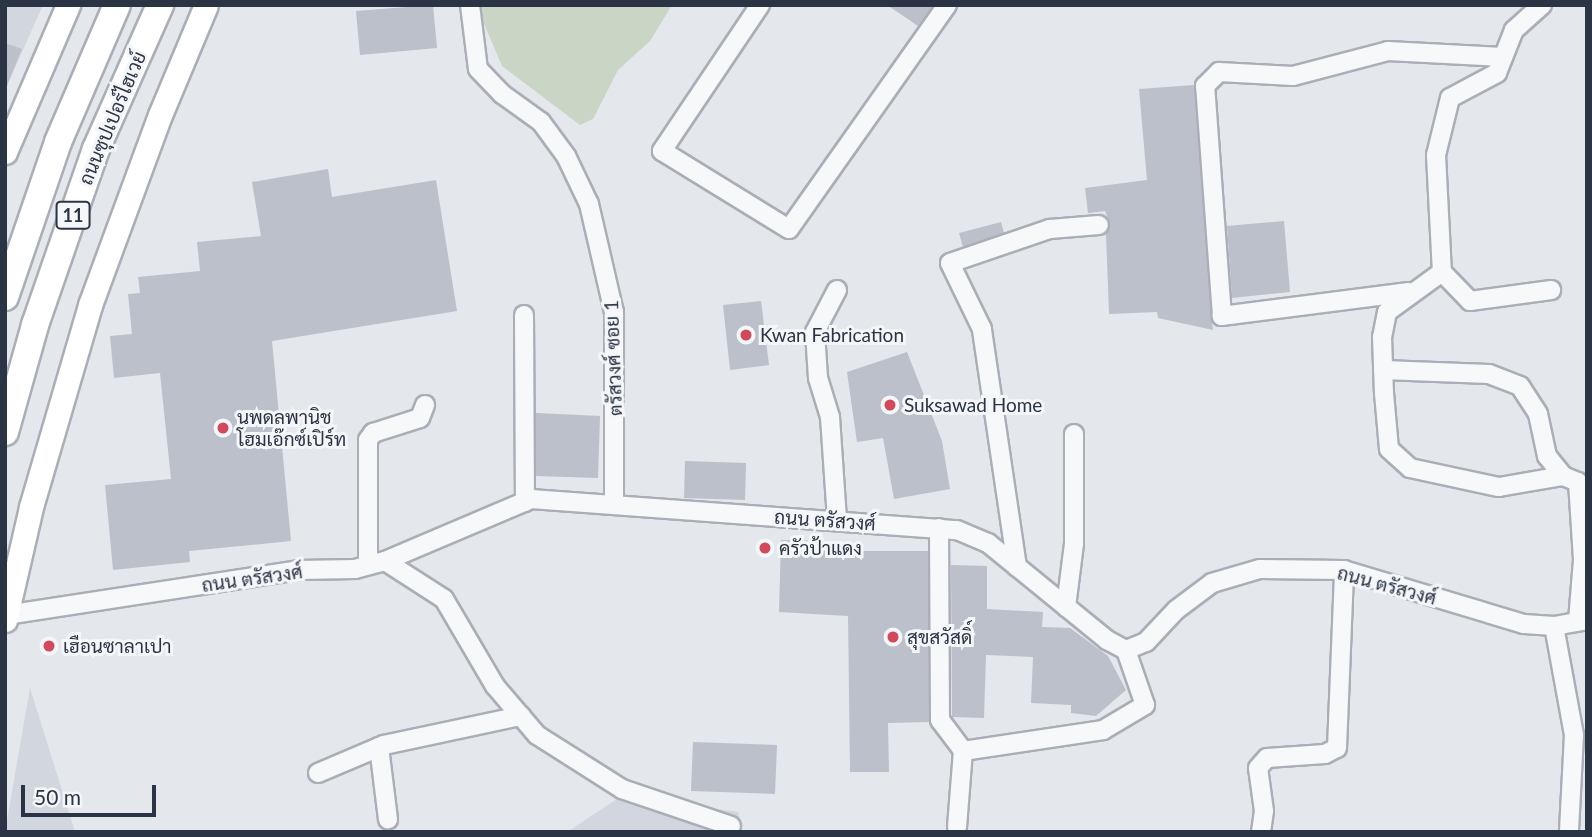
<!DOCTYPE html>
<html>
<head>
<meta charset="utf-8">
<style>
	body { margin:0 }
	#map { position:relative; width:1592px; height:837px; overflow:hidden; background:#e4e7ec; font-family:Lato,Sarabun,sans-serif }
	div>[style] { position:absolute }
	.built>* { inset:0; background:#d2d6de }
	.green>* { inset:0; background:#c9d6c5 }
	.building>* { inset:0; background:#bbc0ca }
	.roads { filter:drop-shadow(2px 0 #a9aeb7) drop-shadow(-2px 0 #a9aeb7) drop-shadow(0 2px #a9aeb7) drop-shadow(0 -2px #a9aeb7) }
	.minor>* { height:18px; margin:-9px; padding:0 9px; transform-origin:9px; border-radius:9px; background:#f7f8fa }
	.major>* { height:23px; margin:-11.5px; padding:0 11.5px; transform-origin:11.5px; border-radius:11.5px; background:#fff }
	.highway>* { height:26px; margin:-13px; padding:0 13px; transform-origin:13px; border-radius:13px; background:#fff }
	.dots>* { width:19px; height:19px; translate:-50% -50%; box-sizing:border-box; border:4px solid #f4f6f9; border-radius:50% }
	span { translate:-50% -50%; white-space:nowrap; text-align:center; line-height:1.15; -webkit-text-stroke:6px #f4f6f9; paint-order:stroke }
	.shield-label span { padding:2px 5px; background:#f4f6f9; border:2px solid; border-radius:5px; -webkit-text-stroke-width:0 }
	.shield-label { font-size:18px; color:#2b3445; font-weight:700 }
	.street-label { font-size:19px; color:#2b3445 }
	.poi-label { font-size:19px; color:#2b3445 }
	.left { translate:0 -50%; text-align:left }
	.frame { position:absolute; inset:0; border:7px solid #2b3445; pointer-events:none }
	.scale { position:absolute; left:21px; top:785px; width:135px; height:32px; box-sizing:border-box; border:4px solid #2b3445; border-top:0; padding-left:9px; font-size:21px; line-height:24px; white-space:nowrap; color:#2b3445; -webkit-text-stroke:5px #f4f6f9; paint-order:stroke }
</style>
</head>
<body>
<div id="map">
	<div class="built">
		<i style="clip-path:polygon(5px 5px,43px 5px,5px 90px)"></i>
		<i style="clip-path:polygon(30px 688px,75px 832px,5px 832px)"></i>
		<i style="clip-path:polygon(620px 797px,739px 812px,735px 832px,567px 832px)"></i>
	</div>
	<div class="green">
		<i style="clip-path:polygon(476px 5px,672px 5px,650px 41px,618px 70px,593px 119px,580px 125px,502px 66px)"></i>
	</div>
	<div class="building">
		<i style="clip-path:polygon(433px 5px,437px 48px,360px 55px,356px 11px)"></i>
		<i style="clip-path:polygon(887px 5px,933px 5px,918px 26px)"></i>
		<i style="clip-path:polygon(5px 43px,22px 49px,6px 88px,5px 88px)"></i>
		<i style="clip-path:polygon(1194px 85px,1211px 317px,1213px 330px,1158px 318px,1157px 312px,1109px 314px,1106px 234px,1110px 223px,1105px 211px,1088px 213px,1085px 188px,1147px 180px,1139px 89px)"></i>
		<i style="clip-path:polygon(328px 169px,332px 197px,436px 180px,457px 311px,272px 341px,291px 541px,189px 551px,190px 562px,113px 570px,105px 485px,171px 479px,160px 373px,114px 378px,110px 336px,132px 334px,128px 294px,140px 293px,138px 277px,200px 271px,197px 242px,261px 236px,252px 182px)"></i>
		<i style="clip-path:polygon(1284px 221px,1290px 292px,1232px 298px,1227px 226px)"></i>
		<i style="clip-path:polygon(1001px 222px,1004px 233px,963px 247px,959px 233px)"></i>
		<i style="clip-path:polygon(761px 301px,769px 365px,730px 370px,723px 305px)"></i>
		<i style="clip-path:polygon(907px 352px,942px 441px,950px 489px,894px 499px,883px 438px,857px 442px,847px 372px)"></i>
		<i style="clip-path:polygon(536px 413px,600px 416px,598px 478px,536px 476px)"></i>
		<i style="clip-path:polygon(685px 461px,746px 463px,745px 500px,684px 498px)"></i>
		<i style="clip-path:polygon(781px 540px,824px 541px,823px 547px,845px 547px,845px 551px,928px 551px,929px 722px,888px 723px,889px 772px,850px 772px,848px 616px,779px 612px)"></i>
		<i style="clip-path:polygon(951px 565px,987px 566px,987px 609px,1043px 612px,1042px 627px,1070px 628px,1108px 656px,1126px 690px,1096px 716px,1071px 713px,1071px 705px,1031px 703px,1033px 657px,986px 655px,984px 718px,952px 717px)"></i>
		<i style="clip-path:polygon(693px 742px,777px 745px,775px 794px,691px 791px)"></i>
	</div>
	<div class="roads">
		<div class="minor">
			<i style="left:470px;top:5px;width:64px;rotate:82.9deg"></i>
			<i style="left:478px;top:69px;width:35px;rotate:46deg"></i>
			<i style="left:502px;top:94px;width:48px;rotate:35.7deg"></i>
			<i style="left:541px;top:122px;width:42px;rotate:53.7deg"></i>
			<i style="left:566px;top:156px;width:53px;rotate:64.4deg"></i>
			<i style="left:589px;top:204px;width:111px;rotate:77deg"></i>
			<i style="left:614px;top:312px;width:192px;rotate:90deg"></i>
			<i style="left:760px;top:5px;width:176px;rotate:123.9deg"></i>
			<i style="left:662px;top:151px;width:149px;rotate:31.6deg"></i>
			<i style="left:789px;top:229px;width:274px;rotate:-54.8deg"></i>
			<i style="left:1542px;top:5px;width:38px;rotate:138deg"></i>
			<i style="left:1514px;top:30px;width:46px;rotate:111.6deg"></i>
			<i style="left:1497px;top:73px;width:53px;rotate:152deg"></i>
			<i style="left:1450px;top:98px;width:59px;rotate:103.8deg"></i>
			<i style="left:1436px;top:155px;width:117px;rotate:87.1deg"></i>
			<i style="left:1442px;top:272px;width:68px;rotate:144deg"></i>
			<i style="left:1387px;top:312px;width:25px;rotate:101deg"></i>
			<i style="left:1382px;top:337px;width:56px;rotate:88deg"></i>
			<i style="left:1384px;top:393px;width:56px;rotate:84.9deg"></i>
			<i style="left:1389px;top:449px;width:28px;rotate:42deg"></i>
			<i style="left:1410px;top:468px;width:91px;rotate:12.1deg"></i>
			<i style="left:1499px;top:487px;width:65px;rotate:-9.8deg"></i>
			<i style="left:1563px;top:476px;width:16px;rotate:22deg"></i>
			<i style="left:1578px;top:482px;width:78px;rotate:86.3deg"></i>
			<i style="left:1583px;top:560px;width:61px;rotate:94.7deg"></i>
			<i style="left:1442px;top:272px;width:40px;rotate:46deg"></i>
			<i style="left:1470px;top:301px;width:82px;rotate:-7.7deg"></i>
			<i style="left:837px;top:290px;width:47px;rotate:117.6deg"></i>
			<i style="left:815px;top:332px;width:46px;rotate:86.3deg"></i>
			<i style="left:818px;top:378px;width:41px;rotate:72.9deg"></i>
			<i style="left:830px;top:417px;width:104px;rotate:86.1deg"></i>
			<i style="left:1409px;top:292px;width:189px;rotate:172.7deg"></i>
			<i style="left:1222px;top:316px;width:231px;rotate:-94.2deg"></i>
			<i style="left:1205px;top:86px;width:20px;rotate:-45deg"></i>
			<i style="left:1219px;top:72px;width:74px;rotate:3.1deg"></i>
			<i style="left:1293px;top:76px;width:98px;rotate:-14.7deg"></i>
			<i style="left:1388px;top:51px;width:115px;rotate:3deg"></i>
			<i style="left:524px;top:315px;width:187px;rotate:89.7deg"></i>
			<i style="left:1383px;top:370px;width:106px;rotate:2.2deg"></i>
			<i style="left:1489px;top:374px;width:33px;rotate:21deg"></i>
			<i style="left:1520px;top:386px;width:33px;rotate:57deg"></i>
			<i style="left:1538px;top:414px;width:43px;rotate:77.9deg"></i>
			<i style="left:1547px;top:456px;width:26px;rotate:51deg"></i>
			<i style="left:939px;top:528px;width:192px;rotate:89.7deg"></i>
			<i style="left:940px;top:720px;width:39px;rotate:53deg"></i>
			<i style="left:385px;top:561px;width:70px;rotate:32.8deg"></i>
			<i style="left:444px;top:599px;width:101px;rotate:59.6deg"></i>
			<i style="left:495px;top:686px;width:65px;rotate:49.4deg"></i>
			<i style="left:537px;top:735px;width:101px;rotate:32.4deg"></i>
			<i style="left:622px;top:789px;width:115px;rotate:18.7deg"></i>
			<i style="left:368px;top:565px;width:125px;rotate:-90deg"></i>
			<i style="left:368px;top:440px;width:9px;rotate:-54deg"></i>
			<i style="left:373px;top:433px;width:49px;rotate:-17.7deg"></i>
			<i style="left:420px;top:418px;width:14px;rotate:-69deg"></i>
			<i style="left:1017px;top:567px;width:241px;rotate:-98.4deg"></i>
			<i style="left:982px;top:329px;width:73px;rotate:-115.9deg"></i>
			<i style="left:950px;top:263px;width:106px;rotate:-18.8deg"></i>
			<i style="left:1050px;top:229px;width:49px;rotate:-4.7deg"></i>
			<i style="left:1066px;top:607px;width:64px;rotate:-82.8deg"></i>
			<i style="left:1074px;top:544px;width:110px;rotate:-90deg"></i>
			<i style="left:6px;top:615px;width:296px;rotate:-8.7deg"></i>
			<i style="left:299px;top:570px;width:56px;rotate:-1deg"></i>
			<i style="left:355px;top:569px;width:31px;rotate:-15deg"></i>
			<i style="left:385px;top:561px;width:159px;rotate:-23deg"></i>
			<i style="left:531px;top:499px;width:427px;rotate:4.2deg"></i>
			<i style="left:957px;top:530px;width:34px;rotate:23deg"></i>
			<i style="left:988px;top:543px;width:154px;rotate:39.2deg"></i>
			<i style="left:1107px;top:640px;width:21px;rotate:28deg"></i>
			<i style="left:1126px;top:650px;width:22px;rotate:-22deg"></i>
			<i style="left:1146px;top:642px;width:44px;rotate:-46.8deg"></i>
			<i style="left:1176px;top:610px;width:45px;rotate:-36.9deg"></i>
			<i style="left:1212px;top:583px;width:50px;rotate:-16.3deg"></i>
			<i style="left:1260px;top:569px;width:84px;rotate:0.7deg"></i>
			<i style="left:1344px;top:570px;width:188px;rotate:16.7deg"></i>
			<i style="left:1524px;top:624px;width:30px;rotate:4deg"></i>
			<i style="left:1554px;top:626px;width:34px;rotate:-10deg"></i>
			<i style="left:1554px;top:626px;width:111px;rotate:79.6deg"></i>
			<i style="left:1574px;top:735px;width:97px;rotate:93deg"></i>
			<i style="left:379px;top:747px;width:73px;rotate:82.9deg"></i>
			<i style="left:318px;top:773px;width:72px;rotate:-23deg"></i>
			<i style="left:384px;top:745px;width:140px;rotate:-12deg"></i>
			<i style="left:957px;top:827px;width:76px;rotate:-85.5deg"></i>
			<i style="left:963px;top:751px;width:142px;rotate:-8.5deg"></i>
			<i style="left:1103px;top:730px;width:49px;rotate:-30.8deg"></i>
			<i style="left:1145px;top:705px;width:58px;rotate:-109.1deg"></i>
			<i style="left:1261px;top:832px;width:21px;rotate:-82deg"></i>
			<i style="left:1264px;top:811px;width:43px;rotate:-97.9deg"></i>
			<i style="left:1258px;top:768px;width:13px;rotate:-48deg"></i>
			<i style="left:1267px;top:758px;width:58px;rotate:-3.9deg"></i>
			<i style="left:1325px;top:754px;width:13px;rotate:-27deg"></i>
			<i style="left:1337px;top:748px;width:178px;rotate:-87.7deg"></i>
		</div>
		<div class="major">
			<i style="left:5px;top:152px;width:160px;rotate:-66.8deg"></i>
			<i style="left:5px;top:620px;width:116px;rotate:-77deg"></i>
			<i style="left:31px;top:507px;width:210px;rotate:-73.7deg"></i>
			<i style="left:90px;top:305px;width:202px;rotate:-69.8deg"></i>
			<i style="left:160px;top:115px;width:119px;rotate:-67.3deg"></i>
		</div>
		<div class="highway">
			<i style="left:5px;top:297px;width:164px;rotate:-71.1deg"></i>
			<i style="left:58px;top:142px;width:149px;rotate:-66.7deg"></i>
			<i style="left:5px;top:432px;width:111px;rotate:-74.3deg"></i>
			<i style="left:35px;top:325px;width:186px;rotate:-70.9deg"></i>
			<i style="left:96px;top:149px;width:158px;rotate:-66deg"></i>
		</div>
	</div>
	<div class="dots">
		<i style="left:746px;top:335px;background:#d1495b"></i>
		<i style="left:890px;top:405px;background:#d1495b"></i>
		<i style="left:223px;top:428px;background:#d1495b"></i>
		<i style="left:765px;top:548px;background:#d1495b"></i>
		<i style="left:893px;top:637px;background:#d1495b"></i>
		<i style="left:49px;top:646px;background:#d1495b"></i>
	</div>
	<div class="shield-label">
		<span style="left:73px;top:215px">11</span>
	</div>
	<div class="street-label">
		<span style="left:112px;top:118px;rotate:-67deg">ถนนซุปเปอร์ไฮเวย์</span>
		<span style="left:613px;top:358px;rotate:-92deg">ตรัสวงศ์ ซอย 1</span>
		<span style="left:825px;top:520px;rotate:4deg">ถนน ตรัสวงศ์</span>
		<span style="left:252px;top:578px;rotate:-8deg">ถนน ตรัสวงศ์</span>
		<span style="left:1387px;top:585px;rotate:15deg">ถนน ตรัสวงศ์</span>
	</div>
	<div class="poi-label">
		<span class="left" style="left:760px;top:335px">Kwan Fabrication</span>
		<span class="left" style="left:904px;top:405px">Suksawad Home</span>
		<span class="left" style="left:237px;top:428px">นพดลพานิช<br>โฮมเอ๊กซ์เปิร์ท</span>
		<span class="left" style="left:779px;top:548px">ครัวป้าแดง</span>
		<span class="left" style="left:907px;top:637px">สุขสวัสดิ์</span>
		<span class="left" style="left:63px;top:646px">เฮือนซาลาเปา</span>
	</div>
	<div class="frame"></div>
	<div class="scale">50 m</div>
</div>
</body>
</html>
